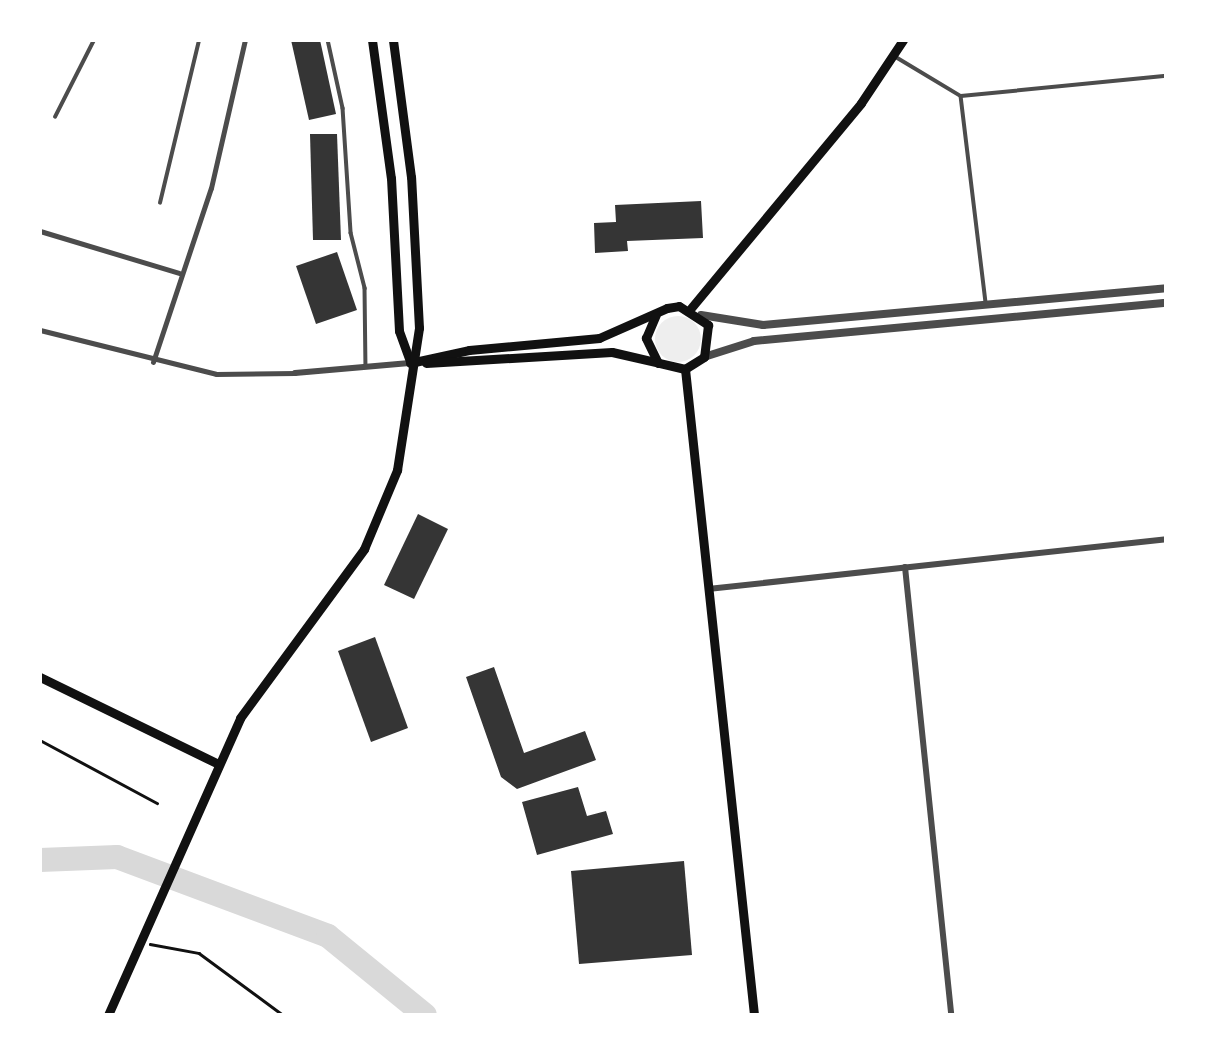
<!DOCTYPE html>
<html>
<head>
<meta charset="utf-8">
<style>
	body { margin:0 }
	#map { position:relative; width:1206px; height:1055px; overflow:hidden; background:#fff; font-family:Cabin,sans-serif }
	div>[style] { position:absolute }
	.green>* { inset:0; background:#eee }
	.round { border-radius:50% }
	.river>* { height:24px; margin:-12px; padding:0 12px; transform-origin:12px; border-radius:12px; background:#d9d9d9 }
	.building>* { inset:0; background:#353535 }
	.path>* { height:2.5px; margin:-1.25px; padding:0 1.25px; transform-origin:1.25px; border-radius:1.25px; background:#111 }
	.service>* { height:3.5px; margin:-1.75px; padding:0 1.75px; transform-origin:1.75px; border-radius:1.75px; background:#4c4c4c }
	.pedestrian>* { height:5px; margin:-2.5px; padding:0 2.5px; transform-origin:2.5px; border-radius:2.5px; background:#4c4c4c }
	.minor>* { height:6px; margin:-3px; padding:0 3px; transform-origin:3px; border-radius:3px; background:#4c4c4c }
	.tertiary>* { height:8px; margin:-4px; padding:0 4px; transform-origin:4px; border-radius:4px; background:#4c4c4c }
	.secondary>* { height:9px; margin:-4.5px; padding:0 4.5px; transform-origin:4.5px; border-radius:4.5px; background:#111 }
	span { translate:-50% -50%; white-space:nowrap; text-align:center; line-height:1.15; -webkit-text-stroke:6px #fff; paint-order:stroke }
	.frame { position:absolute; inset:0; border:42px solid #fff; pointer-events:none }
</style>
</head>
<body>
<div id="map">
	<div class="green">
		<i class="round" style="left:655px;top:316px;width:46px;height:46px"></i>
	</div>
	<div class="river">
		<i style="left:40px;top:860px;width:77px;rotate:-2.2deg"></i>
		<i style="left:117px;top:857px;width:225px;rotate:20.5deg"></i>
		<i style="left:328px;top:936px;width:125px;rotate:39.2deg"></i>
	</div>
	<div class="building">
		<i style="clip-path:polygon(291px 40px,320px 40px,336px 114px,309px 120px)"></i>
		<i style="clip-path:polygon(310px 134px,337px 134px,341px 240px,313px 240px)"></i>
		<i style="clip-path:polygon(701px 201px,703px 238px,627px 241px,628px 251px,595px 253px,594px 223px,616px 222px,615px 205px)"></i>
		<i style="clip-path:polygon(337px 252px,357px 310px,316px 324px,296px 266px)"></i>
		<i style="clip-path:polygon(418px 514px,448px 529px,414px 599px,384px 585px)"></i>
		<i style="clip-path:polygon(375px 637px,408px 728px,371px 742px,338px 651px)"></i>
		<i style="clip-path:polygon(494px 667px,524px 753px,585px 731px,596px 760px,517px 789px,501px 777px,466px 677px)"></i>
		<i style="clip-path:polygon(578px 787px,587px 816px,606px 811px,613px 834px,537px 855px,522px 802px)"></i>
		<i style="clip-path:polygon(684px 861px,692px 955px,579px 964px,571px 871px)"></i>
	</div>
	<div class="path">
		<i style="left:40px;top:740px;width:133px;rotate:28.3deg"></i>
		<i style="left:150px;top:944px;width:50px;rotate:10.4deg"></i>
		<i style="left:199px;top:953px;width:104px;rotate:36.4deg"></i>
	</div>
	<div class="service">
		<i style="left:328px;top:40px;width:70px;rotate:77.6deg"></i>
		<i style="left:343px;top:108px;width:125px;rotate:86.3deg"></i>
		<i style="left:351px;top:233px;width:57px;rotate:75.7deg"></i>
		<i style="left:365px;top:288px;width:78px;rotate:89.3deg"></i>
		<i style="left:896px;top:57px;width:76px;rotate:31deg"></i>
		<i style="left:961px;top:96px;width:206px;rotate:-5.6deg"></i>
		<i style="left:961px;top:96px;width:208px;rotate:83.1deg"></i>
		<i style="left:55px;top:117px;width:86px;rotate:-63.1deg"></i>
		<i style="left:160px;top:203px;width:168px;rotate:-76.5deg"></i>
	</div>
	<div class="pedestrian">
		<i style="left:40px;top:231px;width:145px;rotate:16.8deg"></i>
		<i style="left:40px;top:330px;width:181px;rotate:14deg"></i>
		<i style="left:216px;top:374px;width:79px;rotate:-0.7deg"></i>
		<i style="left:153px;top:362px;width:183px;rotate:-71.6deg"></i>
		<i style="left:211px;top:188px;width:152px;rotate:-77.1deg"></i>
	</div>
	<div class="minor">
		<i style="left:295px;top:373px;width:115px;rotate:-5deg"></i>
		<i style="left:905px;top:567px;width:450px;rotate:84.1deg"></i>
		<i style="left:708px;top:589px;width:461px;rotate:-6.2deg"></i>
	</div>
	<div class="tertiary">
		<i style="left:701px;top:315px;width:63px;rotate:9.2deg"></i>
		<i style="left:763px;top:325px;width:405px;rotate:-5.2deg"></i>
		<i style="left:704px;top:357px;width:52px;rotate:-17.7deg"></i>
		<i style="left:754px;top:341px;width:414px;rotate:-5.3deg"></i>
	</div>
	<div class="secondary">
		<i style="left:372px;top:40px;width:139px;rotate:82.2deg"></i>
		<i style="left:391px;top:178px;width:153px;rotate:87deg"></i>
		<i style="left:399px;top:331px;width:33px;rotate:70deg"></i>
		<i style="left:691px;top:308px;width:266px;rotate:-50.3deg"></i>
		<i style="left:861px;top:103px;width:76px;rotate:-56.3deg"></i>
		<i style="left:410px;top:363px;width:60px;rotate:-12.4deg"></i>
		<i style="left:469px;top:350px;width:131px;rotate:-5.3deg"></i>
		<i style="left:599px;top:338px;width:74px;rotate:-23.8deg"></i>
		<i style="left:667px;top:308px;width:12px;rotate:-9deg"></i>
		<i style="left:679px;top:306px;width:35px;rotate:33deg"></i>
		<i style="left:708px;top:325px;width:32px;rotate:97deg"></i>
		<i style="left:704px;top:357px;width:22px;rotate:148deg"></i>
		<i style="left:685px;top:369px;width:28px;rotate:-167deg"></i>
		<i style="left:658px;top:363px;width:28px;rotate:-116deg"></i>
		<i style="left:646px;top:338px;width:25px;rotate:-67deg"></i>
		<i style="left:426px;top:363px;width:186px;rotate:-3.4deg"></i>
		<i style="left:612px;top:352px;width:44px;rotate:13.1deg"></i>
		<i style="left:685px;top:369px;width:650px;rotate:83.9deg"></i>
		<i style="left:40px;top:677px;width:198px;rotate:26deg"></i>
		<i style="left:108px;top:1015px;width:325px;rotate:-66deg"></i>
		<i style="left:240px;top:718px;width:210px;rotate:-53.7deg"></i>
		<i style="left:364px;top:549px;width:86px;rotate:-67.3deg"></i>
		<i style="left:397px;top:470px;width:144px;rotate:-81.2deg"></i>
		<i style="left:419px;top:328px;width:151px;rotate:-93deg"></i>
		<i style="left:411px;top:177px;width:138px;rotate:-97.5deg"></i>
	</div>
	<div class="frame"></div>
</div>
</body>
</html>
